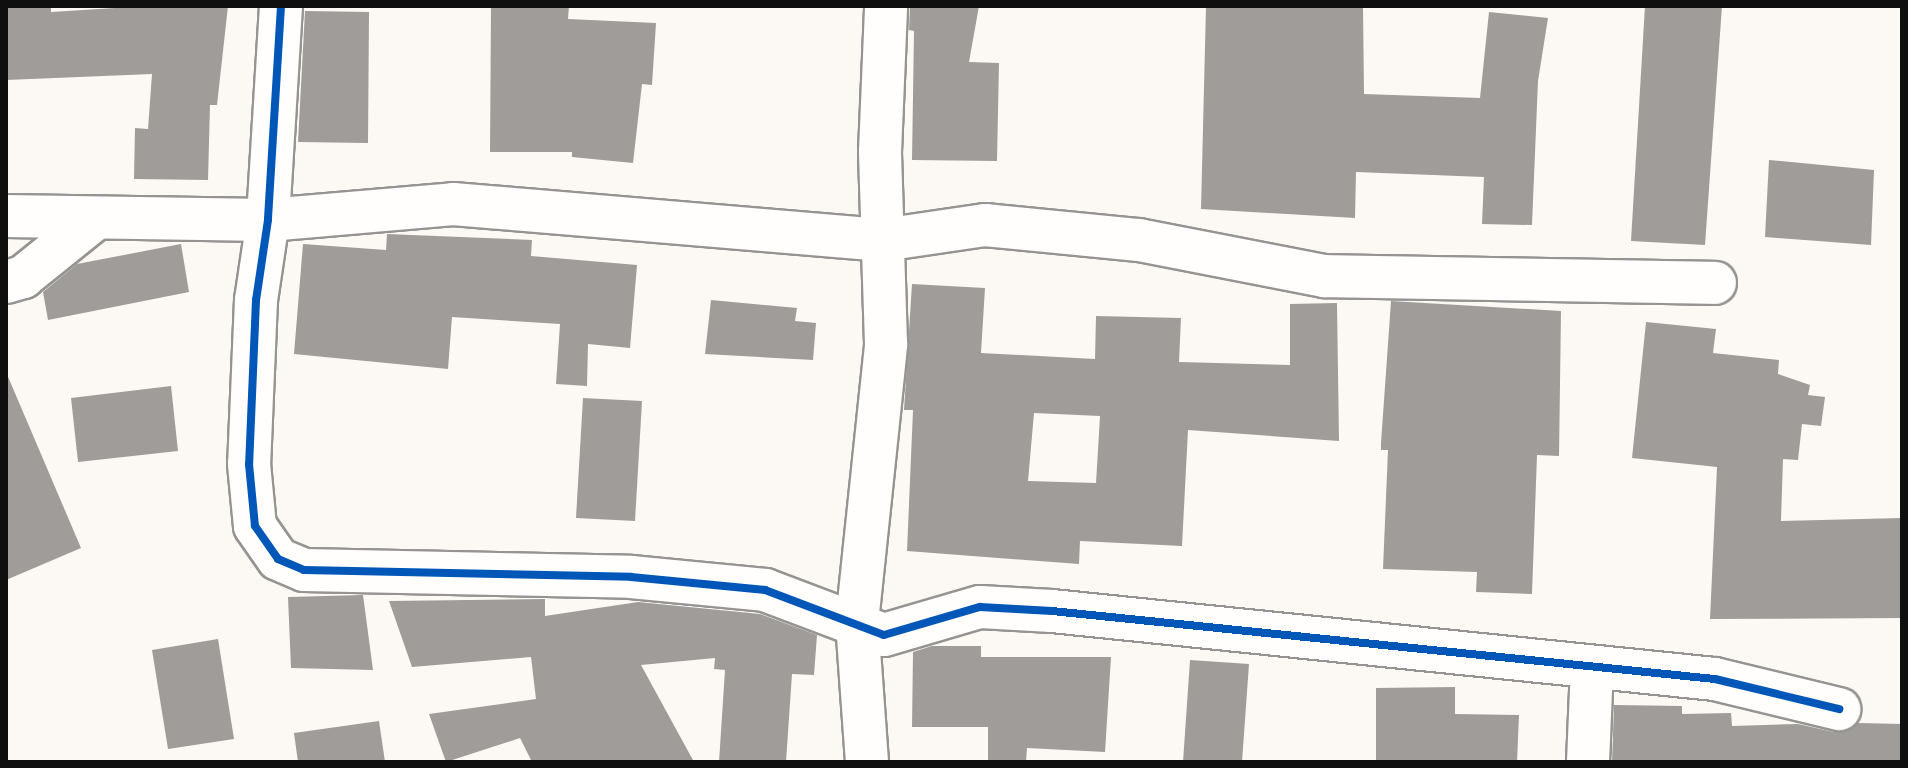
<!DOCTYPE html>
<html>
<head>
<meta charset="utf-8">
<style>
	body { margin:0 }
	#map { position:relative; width:1908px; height:768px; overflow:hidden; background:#fcf9f4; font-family:Merriweather,serif }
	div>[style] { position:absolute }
	.building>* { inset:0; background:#9f9c99 }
	.roads { filter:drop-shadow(2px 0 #969492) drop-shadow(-2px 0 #969492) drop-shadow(0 2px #969492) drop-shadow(0 -2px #969492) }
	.street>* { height:42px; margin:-21px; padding:0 21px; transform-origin:21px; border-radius:21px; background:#fffefd }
	.cycleway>* { height:8px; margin:-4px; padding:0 4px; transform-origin:4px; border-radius:4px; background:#0057b8 }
	span { translate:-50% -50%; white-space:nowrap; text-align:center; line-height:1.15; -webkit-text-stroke:8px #fff; paint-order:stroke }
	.frame { position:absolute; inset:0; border:8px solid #0f0f0f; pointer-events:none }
</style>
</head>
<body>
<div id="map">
	<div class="building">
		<i style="clip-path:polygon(147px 6px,228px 6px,217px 105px,210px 105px,208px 180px,134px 179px,135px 128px,148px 129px,152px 74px,6px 80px,6px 8px,51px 8px,51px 12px)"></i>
		<i style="clip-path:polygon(491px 6px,569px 6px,568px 19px,656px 23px,652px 85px,642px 84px,633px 163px,572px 157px,572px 152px,490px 152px)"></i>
		<i style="clip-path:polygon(910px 6px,979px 6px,969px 62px,999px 63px,997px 161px,912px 160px,914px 31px,909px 30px)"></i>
		<i style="clip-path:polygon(1206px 6px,1363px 6px,1364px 94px,1480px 98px,1489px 12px,1548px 18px,1538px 81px,1532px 225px,1482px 224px,1484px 177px,1356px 172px,1355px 218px,1201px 209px)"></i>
		<i style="clip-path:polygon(1645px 6px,1722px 6px,1705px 245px,1631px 241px)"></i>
		<i style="clip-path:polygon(305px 11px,369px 12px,368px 143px,298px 142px)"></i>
		<i style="clip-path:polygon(1769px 160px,1874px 170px,1871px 245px,1765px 237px)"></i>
		<i style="clip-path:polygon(387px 234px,532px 240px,531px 256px,637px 265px,630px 348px,588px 344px,587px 386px,556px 384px,560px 324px,452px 317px,448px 369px,294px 354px,303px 244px,386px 250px)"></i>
		<i style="clip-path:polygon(181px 244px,189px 292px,48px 320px,43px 292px,77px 264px)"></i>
		<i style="clip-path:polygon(evenodd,912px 284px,985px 288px,981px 353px,1095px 359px,1096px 316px,1181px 318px,1179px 362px,1290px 365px,1290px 304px,1337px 303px,1339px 441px,1188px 430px,1182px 546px,1080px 541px,1079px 564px,907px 551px,913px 410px,904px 410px,912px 284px,1034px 413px,1100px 416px,1096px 483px,1028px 481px,1034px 413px)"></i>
		<i style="clip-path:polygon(711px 300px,797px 308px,795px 321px,816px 323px,813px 360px,705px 354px)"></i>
		<i style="clip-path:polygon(1391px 301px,1561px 311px,1559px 456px,1537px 455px,1532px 594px,1476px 592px,1477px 572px,1383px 569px,1388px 450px,1381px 450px,1381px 443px)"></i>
		<i style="clip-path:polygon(1646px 322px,1716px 329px,1713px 353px,1779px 360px,1778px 374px,1810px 385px,1808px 395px,1825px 397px,1821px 426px,1802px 424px,1798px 460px,1783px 459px,1781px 521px,1902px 518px,1902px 618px,1710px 619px,1717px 467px,1632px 458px)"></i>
		<i style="clip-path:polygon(6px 372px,81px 548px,6px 580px)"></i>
		<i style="clip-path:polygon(171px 386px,178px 451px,78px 462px,71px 398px)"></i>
		<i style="clip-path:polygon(583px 398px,642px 401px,635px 521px,576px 518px)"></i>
		<i style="clip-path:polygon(363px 595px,373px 670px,291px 668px,288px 597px)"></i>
		<i style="clip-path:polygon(545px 599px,545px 616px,638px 602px,760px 614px,817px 635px,814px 675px,792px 674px,786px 762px,719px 762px,725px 670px,714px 669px,715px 658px,641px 665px,694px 762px,532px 762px,520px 738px,446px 762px,429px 714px,536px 699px,531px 657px,412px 667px,389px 601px)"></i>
		<i style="clip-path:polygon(218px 639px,234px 739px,168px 749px,152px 650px)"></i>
		<i style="clip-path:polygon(932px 646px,981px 646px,981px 657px,1111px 657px,1105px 752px,1027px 748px,1026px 762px,988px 762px,988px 727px,912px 727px,913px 652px)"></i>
		<i style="clip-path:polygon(1190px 660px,1249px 664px,1242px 762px,1183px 762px)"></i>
		<i style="clip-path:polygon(1455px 687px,1455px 714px,1519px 715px,1517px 762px,1376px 762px,1376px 688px)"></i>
		<i style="clip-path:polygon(1614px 705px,1682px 706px,1682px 714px,1731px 713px,1732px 726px,1798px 724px,1834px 732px,1858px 723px,1902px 724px,1902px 762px,1612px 762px)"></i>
		<i style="clip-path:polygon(379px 721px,385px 762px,298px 762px,294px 733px)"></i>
	</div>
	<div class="roads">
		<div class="street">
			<i style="left:281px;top:6px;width:214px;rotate:93.5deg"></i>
			<i style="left:268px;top:220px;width:81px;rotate:98.5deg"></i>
			<i style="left:256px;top:300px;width:164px;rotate:92.4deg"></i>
			<i style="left:249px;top:464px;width:62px;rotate:84.5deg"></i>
			<i style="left:255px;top:526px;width:40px;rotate:55.1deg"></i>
			<i style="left:278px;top:559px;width:28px;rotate:23deg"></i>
			<i style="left:304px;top:570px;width:327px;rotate:1.2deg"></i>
			<i style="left:631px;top:577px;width:135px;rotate:5.5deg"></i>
			<i style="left:765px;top:590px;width:127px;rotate:20.7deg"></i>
			<i style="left:884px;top:635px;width:100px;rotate:-16.3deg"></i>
			<i style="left:980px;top:607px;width:72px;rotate:3.2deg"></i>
			<i style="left:1052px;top:611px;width:666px;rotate:5.86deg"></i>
			<i style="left:1715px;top:679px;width:128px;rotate:13.6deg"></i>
			<i style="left:6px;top:216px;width:262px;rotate:0.9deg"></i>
			<i style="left:268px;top:220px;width:186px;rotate:-4.9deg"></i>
			<i style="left:453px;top:204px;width:432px;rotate:4.8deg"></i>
			<i style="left:883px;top:240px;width:103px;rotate:-8.4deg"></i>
			<i style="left:985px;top:225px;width:155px;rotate:5.6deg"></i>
			<i style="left:1139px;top:240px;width:189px;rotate:11deg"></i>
			<i style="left:1325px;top:276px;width:390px;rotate:1deg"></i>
			<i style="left:6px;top:282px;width:18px;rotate:-16deg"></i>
			<i style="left:23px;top:277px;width:91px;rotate:-38.8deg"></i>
			<i style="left:867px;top:762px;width:140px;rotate:-94.1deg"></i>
			<i style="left:857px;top:622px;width:280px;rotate:-84deg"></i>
			<i style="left:886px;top:344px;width:192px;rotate:-91.8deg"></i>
			<i style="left:880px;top:152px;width:146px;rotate:-87.6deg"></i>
			<i style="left:1588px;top:762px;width:95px;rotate:-87.6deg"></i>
		</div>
	</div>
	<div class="cycleway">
		<i style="left:281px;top:6px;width:214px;rotate:93.5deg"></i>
		<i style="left:268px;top:220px;width:81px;rotate:98.5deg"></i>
		<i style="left:256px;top:300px;width:164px;rotate:92.4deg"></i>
		<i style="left:249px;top:464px;width:62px;rotate:84.5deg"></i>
		<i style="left:255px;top:526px;width:40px;rotate:55.1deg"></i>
		<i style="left:278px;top:559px;width:28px;rotate:23deg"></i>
		<i style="left:304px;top:570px;width:327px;rotate:1.2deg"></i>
		<i style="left:631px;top:577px;width:135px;rotate:5.5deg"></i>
		<i style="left:765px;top:590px;width:127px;rotate:20.7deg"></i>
		<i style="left:884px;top:635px;width:100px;rotate:-16.3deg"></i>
		<i style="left:980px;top:607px;width:72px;rotate:3.2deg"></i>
		<i style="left:1052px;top:611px;width:666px;rotate:5.86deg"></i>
		<i style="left:1715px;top:679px;width:128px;rotate:13.6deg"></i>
	</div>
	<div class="frame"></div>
</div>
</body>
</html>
